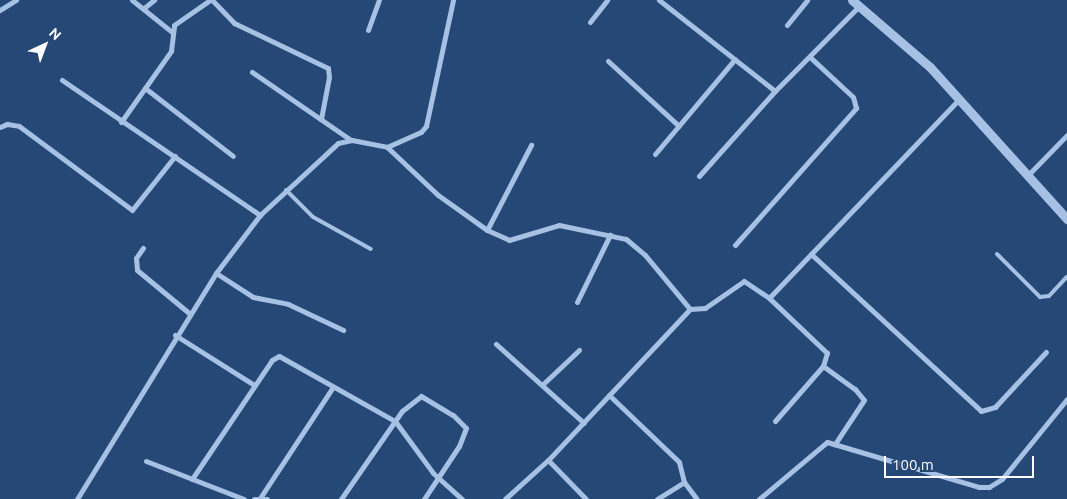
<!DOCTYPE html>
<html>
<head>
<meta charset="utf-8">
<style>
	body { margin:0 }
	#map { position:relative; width:1067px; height:499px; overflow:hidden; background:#254877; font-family:Ubuntu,sans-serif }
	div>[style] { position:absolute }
	.service>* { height:4px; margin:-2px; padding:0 2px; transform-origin:2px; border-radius:2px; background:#a6c1e3 }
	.minor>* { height:5px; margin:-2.5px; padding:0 2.5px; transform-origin:2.5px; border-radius:2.5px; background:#a6c1e3 }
	.tertiary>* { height:9px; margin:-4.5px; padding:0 4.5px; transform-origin:4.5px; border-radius:4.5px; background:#a6c1e3 }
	span { translate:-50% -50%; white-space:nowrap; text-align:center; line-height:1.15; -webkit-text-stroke:4.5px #254877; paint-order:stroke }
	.north { position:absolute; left:20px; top:20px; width:50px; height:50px; -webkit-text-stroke:4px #254877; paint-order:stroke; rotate:43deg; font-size:14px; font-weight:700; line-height:20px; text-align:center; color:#fff }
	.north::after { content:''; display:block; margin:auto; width:18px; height:22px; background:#fff; clip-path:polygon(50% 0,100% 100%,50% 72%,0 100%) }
	.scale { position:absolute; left:884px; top:456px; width:150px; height:22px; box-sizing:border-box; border:2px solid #fff; border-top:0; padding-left:6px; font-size:15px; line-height:18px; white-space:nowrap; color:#fff; -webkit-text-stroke:4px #254877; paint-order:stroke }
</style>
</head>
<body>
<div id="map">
	<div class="service">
		<i style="left:286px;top:190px;width:38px;rotate:45deg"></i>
		<i style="left:313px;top:217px;width:66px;rotate:28.9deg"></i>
		<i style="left:997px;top:254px;width:61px;rotate:45deg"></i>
		<i style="left:1040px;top:297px;width:9px;rotate:-6deg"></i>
		<i style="left:1049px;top:296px;width:26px;rotate:-47deg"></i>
	</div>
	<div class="minor">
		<i style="left:132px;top:0;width:51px;rotate:38.7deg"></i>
		<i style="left:212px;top:0;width:32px;rotate:46deg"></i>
		<i style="left:234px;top:23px;width:104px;rotate:25.6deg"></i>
		<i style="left:328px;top:68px;width:9px;rotate:84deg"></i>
		<i style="left:329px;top:77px;width:43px;rotate:100.8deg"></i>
		<i style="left:659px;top:0;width:147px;rotate:38.1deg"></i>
		<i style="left:144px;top:8px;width:13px;rotate:-39deg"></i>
		<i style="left:0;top:10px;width:19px;rotate:-32deg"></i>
		<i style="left:590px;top:22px;width:28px;rotate:-52deg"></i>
		<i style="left:787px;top:25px;width:32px;rotate:-51deg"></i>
		<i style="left:368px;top:30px;width:32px;rotate:-70deg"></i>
		<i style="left:608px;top:61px;width:96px;rotate:42.5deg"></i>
		<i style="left:252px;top:72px;width:120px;rotate:34.5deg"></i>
		<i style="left:62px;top:80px;width:240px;rotate:34.3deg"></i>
		<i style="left:145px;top:88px;width:111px;rotate:37.7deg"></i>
		<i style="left:121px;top:122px;width:87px;rotate:-54.8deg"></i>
		<i style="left:171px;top:51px;width:26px;rotate:-83deg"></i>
		<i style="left:174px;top:25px;width:44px;rotate:-34.8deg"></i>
		<i style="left:0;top:127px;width:8px;rotate:-23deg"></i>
		<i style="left:7px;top:124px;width:12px;rotate:9deg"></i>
		<i style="left:19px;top:126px;width:141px;rotate:36.6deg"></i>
		<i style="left:132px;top:210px;width:69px;rotate:-51.5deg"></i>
		<i style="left:387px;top:147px;width:70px;rotate:43.3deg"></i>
		<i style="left:438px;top:195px;width:60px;rotate:35.5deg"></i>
		<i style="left:487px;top:230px;width:24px;rotate:24deg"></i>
		<i style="left:509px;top:240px;width:52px;rotate:-16.7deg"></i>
		<i style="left:559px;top:225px;width:68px;rotate:11.8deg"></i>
		<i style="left:626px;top:239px;width:25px;rotate:40deg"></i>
		<i style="left:645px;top:255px;width:70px;rotate:50.2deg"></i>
		<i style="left:690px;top:309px;width:207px;rotate:133.2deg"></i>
		<i style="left:548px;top:460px;width:58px;rotate:137.8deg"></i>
		<i style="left:655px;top:154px;width:124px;rotate:-49.9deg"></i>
		<i style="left:699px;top:176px;width:114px;rotate:-48.2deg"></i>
		<i style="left:775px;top:91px;width:120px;rotate:-45.3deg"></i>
		<i style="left:1027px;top:176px;width:57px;rotate:-45.7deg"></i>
		<i style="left:487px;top:230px;width:96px;rotate:-62.6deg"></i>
		<i style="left:735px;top:245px;width:183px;rotate:-48.5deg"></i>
		<i style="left:856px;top:108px;width:11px;rotate:-105deg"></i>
		<i style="left:853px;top:97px;width:59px;rotate:-137.1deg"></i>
		<i style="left:143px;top:248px;width:12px;rotate:125deg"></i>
		<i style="left:136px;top:258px;width:12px;rotate:85deg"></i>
		<i style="left:137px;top:270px;width:67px;rotate:39.6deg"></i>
		<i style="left:811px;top:254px;width:231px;rotate:42.7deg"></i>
		<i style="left:981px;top:411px;width:15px;rotate:-16deg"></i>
		<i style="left:995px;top:407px;width:75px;rotate:-47.2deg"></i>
		<i style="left:216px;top:273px;width:44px;rotate:33deg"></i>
		<i style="left:253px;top:297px;width:36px;rotate:11deg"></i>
		<i style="left:288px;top:304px;width:61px;rotate:25.3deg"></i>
		<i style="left:577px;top:302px;width:75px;rotate:-63.8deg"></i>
		<i style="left:690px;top:309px;width:15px;rotate:-4deg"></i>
		<i style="left:705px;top:308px;width:47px;rotate:-34.7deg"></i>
		<i style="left:744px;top:281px;width:30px;rotate:34deg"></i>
		<i style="left:175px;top:335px;width:93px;rotate:32.3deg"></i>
		<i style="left:496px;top:344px;width:118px;rotate:41.9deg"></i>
		<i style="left:823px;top:366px;width:39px;rotate:36deg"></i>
		<i style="left:855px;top:389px;width:14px;rotate:51deg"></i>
		<i style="left:864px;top:400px;width:53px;rotate:123.4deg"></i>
		<i style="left:542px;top:385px;width:51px;rotate:-43.4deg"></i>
		<i style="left:609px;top:395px;width:97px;rotate:43.7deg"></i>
		<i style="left:679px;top:462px;width:21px;rotate:76deg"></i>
		<i style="left:684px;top:482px;width:21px;rotate:53deg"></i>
		<i style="left:775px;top:421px;width:73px;rotate:-48.9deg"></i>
		<i style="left:823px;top:366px;width:14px;rotate:-73deg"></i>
		<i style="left:827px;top:353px;width:80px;rotate:-136.5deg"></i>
		<i style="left:769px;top:298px;width:274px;rotate:-46.3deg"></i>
		<i style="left:548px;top:460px;width:54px;rotate:45.7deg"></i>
		<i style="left:146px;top:461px;width:105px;rotate:21.2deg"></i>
		<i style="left:192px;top:479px;width:143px;rotate:-56.1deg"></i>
		<i style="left:272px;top:360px;width:8px;rotate:-30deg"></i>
		<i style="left:279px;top:356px;width:133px;rotate:29.3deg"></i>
		<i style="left:395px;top:421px;width:64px;rotate:53.8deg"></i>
		<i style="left:433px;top:473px;width:39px;rotate:42deg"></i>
		<i style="left:260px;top:498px;width:133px;rotate:-56.7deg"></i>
		<i style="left:77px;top:499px;width:265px;rotate:-58.4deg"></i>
		<i style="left:216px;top:273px;width:73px;rotate:-52.8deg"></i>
		<i style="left:260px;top:215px;width:106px;rotate:-42.7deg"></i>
		<i style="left:338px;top:143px;width:14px;rotate:-12deg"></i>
		<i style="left:352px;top:140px;width:36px;rotate:11deg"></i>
		<i style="left:387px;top:147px;width:37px;rotate:-24deg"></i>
		<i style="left:421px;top:132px;width:8px;rotate:-50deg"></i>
		<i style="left:426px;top:126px;width:129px;rotate:-77.9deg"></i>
		<i style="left:254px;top:499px;width:13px"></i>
		<i style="left:341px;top:499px;width:107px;rotate:-55.3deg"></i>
		<i style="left:402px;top:411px;width:24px;rotate:-38deg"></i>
		<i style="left:421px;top:396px;width:37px;rotate:31deg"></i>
		<i style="left:453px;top:415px;width:18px;rotate:45deg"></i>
		<i style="left:466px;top:428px;width:19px;rotate:111deg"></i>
		<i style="left:459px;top:446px;width:64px;rotate:123.4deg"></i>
		<i style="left:657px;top:499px;width:32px;rotate:-32deg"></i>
		<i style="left:759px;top:499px;width:89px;rotate:-40deg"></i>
		<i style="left:827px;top:442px;width:159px;rotate:16.5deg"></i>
		<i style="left:979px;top:487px;width:10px"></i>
		<i style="left:989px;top:487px;width:15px;rotate:-32deg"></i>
		<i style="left:1002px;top:479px;width:103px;rotate:-50.9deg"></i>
	</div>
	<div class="tertiary">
		<i style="left:852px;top:0;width:103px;rotate:40.7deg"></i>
		<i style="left:930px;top:67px;width:205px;rotate:48deg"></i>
	</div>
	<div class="north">N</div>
	<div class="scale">100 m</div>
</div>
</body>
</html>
